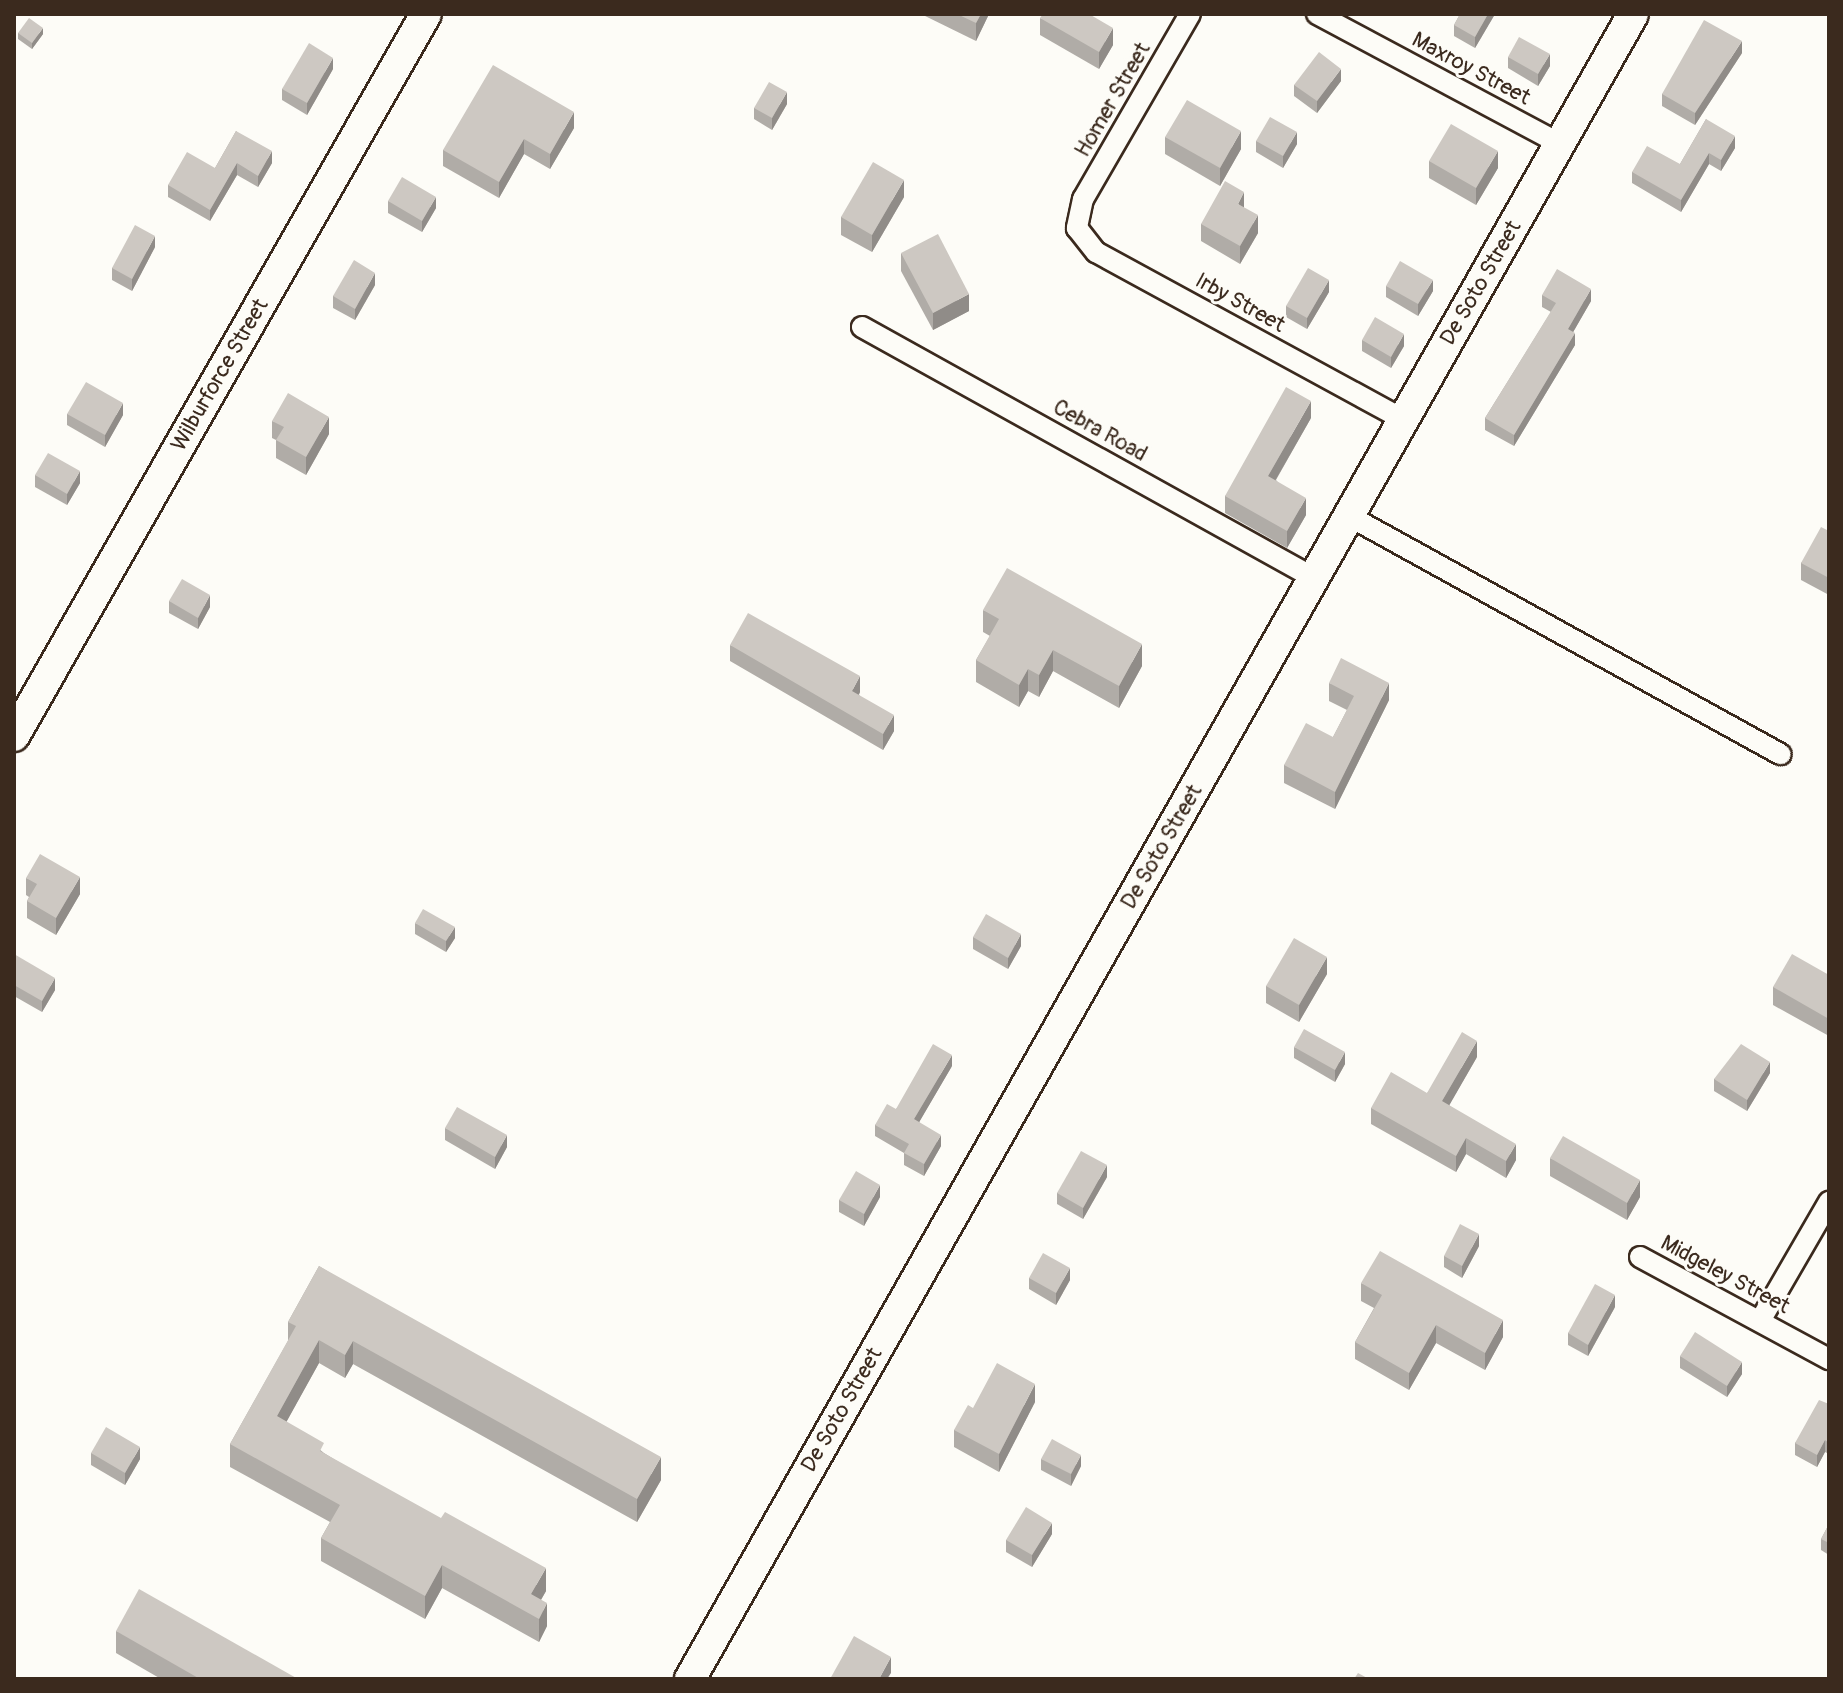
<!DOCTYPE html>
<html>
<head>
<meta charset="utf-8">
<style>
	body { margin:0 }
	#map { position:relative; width:1843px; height:1693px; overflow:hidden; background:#fdfcf7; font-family:Pangolin,sans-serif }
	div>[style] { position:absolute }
	.roads { filter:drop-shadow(2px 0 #3b2a1e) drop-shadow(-2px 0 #3b2a1e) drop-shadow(0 2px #3b2a1e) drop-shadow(0 -2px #3b2a1e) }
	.street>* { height:20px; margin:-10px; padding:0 10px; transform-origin:10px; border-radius:10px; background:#fdfcf7 }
	.secondary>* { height:30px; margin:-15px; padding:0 15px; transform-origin:15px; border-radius:15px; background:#fdfcf7 }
	.wall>* { inset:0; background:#b0aca7 }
	.shaded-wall>* { inset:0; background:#908c88 }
	.building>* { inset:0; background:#cdc8c2 }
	span { translate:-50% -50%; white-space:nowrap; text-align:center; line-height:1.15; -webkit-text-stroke:6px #fdfcf7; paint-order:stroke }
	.street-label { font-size:22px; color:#3b2a1e }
	.frame { position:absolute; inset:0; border:16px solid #3b2a1e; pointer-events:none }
</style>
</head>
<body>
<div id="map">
	<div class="roads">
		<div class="street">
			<i style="left:1190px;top:14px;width:214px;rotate:120deg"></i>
			<i style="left:1083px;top:199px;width:30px;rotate:102deg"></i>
			<i style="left:1077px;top:228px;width:31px;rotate:52deg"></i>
			<i style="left:1096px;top:252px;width:351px;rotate:28.6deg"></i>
			<i style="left:1317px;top:14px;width:276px;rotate:28.1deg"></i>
			<i style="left:862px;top:327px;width:517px;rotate:29.04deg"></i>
			<i style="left:1349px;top:516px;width:493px;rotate:28.9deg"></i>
			<i style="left:1640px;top:1257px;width:215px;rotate:28.4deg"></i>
			<i style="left:1760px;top:1321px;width:138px;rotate:-59.9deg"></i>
		</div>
		<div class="secondary">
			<i style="left:14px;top:736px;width:831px;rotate:-60.29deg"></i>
			<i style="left:690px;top:1679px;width:1913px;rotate:-60.47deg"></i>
		</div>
	</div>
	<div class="wall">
		<i style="clip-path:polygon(921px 14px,989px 14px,976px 41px)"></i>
		<i style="clip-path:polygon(1460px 14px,1495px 14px,1475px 48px,1454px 36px,1454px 25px)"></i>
		<i style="clip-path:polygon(1040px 18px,1113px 45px,1099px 69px,1040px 35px)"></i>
		<i style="clip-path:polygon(18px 33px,43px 34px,32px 49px,18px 39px)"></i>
		<i style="clip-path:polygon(1742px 53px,1695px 125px,1662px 106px,1662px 94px)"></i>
		<i style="clip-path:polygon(1508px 57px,1550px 66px,1538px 86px,1508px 68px)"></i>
		<i style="clip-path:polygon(333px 69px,307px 115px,282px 100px,282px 89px)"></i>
		<i style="clip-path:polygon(1341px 81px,1317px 113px,1294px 96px,1294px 85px)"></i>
		<i style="clip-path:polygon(787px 104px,772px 130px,754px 119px,754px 108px)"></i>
		<i style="clip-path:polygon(1706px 119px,1735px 148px,1721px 171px,1709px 164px,1681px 212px,1632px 183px,1632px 172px,1680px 164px)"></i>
		<i style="clip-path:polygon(574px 128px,550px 169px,524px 154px,499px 198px,443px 166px,443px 150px)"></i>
		<i style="clip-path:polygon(236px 131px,272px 163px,258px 187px,237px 175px,210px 221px,168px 197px,168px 185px,215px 168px)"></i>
		<i style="clip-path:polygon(1165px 137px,1241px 149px,1220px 186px,1165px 154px)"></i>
		<i style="clip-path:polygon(1256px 141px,1297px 144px,1283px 168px,1256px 152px)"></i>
		<i style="clip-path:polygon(1429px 161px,1498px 168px,1476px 205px,1429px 178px)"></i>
		<i style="clip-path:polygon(904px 197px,872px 252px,841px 235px,841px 217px)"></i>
		<i style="clip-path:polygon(388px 201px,436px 208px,422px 232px,388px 213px)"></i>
		<i style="clip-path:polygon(1244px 208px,1258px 233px,1240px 264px,1201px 241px,1201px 224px)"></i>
		<i style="clip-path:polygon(155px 247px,132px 291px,112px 280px,112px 268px)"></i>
		<i style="clip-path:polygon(901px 253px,969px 311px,933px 330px,901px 271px)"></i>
		<i style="clip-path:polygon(375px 285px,355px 320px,333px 308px,333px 296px)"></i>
		<i style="clip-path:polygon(1386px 286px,1433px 291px,1418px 316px,1386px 297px)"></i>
		<i style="clip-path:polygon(1329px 292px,1307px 329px,1286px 317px,1286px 306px)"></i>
		<i style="clip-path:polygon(1542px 295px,1591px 301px,1573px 332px,1575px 345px,1514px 446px,1485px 430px,1485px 418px,1551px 312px,1542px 307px)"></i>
		<i style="clip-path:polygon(1362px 340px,1404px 346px,1391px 368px,1362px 351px)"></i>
		<i style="clip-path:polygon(67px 414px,123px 415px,105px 447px,67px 425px)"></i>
		<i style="clip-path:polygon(1311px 418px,1276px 480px,1306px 515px,1287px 548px,1225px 513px,1225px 496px)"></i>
		<i style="clip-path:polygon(272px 421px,329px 434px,306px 475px,276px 458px,276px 440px,272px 438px)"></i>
		<i style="clip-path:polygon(35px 475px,80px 483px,67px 505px,35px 487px)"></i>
		<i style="clip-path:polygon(1829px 531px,1829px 595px,1801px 580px,1801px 563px)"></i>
		<i style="clip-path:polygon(169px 601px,210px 607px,198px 629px,169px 613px)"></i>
		<i style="clip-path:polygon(983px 610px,1142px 666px,1119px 708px,1053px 671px,1039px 697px,1028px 691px,1019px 707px,976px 682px,976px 660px,990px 636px,983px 632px)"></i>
		<i style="clip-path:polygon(730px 645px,860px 692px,859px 695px,894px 731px,883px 750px,730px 661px)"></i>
		<i style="clip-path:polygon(1329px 683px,1389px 700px,1335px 809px,1284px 783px,1284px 765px,1333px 737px,1347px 710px,1329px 701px)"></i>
		<i style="clip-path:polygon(26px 878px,80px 894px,56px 935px,27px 918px,27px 901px,29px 897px,26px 895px)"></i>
		<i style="clip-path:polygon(415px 923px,455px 938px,446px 952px,415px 934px)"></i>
		<i style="clip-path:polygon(973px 937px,1021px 946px,1008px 969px,973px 949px)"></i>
		<i style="clip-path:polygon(14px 954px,55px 990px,42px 1012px,14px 996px)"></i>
		<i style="clip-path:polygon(1327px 974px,1299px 1022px,1266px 1003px,1266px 986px)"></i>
		<i style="clip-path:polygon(1829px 975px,1829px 1036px,1773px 1005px,1773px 987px)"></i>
		<i style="clip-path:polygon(1294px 1047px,1345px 1064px,1335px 1082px,1294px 1058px)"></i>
		<i style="clip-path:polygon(1477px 1057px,1449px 1105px,1516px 1160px,1506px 1178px,1466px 1154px,1456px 1172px,1371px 1124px,1371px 1108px,1427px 1093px)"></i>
		<i style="clip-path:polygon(952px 1066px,919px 1122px,941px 1146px,924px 1176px,904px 1165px,904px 1153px,875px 1136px,875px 1125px)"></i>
		<i style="clip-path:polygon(1770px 1073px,1747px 1111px,1714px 1091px,1714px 1079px)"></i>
		<i style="clip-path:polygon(445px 1128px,507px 1147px,495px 1169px,445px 1140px)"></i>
		<i style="clip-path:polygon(1550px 1158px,1640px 1197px,1627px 1220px,1550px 1176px)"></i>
		<i style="clip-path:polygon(1107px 1177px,1083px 1219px,1057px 1204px,1057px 1193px)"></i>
		<i style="clip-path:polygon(880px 1197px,864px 1226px,839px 1212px,839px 1200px)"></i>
		<i style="clip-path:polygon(1479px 1246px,1462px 1278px,1444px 1267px,1444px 1256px)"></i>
		<i style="clip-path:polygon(319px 1266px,661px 1480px,637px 1522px,353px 1364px,345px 1378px,319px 1363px,286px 1422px,324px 1453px,546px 1591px,541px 1600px,547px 1626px,539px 1642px,442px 1588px,425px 1619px,321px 1561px,321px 1538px,330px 1522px,230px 1467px,230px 1444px,288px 1341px,288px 1322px)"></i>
		<i style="clip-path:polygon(1029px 1278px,1070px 1280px,1056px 1305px,1029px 1289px)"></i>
		<i style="clip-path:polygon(1361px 1283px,1503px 1337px,1485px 1370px,1436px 1343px,1409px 1390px,1355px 1359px,1355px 1342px,1374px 1308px,1361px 1301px)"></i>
		<i style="clip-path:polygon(1615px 1307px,1588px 1356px,1568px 1345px,1568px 1333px)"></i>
		<i style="clip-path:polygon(1680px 1356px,1742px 1374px,1727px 1397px,1680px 1368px)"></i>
		<i style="clip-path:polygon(1035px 1402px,999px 1472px,954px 1447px,954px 1430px)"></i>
		<i style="clip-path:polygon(1829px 1404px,1829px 1454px,1825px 1452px,1817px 1467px,1795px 1455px,1795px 1443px)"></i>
		<i style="clip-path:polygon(91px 1453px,140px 1459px,125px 1485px,91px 1465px)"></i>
		<i style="clip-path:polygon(1041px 1459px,1081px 1466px,1071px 1486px,1041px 1470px)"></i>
		<i style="clip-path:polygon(1829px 1524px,1829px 1555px,1821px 1550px,1821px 1539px)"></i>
		<i style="clip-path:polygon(1052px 1534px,1032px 1567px,1006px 1552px,1006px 1540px)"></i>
		<i style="clip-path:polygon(116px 1631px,298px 1679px,161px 1679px,116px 1653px)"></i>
	</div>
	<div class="shaded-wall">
		<i style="clip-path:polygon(981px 14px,989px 14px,976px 41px,976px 23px)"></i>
		<i style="clip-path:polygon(1488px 14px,1495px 14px,1475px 48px,1475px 37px)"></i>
		<i style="clip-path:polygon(43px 28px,43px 34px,32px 49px,32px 43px)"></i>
		<i style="clip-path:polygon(1113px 28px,1113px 45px,1099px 69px,1099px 52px)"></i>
		<i style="clip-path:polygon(1742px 41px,1742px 53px,1695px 125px,1695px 113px)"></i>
		<i style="clip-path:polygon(1550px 54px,1550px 66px,1538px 86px,1538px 74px)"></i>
		<i style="clip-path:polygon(333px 58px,333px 69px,307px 115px,307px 103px)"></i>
		<i style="clip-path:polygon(1341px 69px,1341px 81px,1317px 113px,1317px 101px)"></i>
		<i style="clip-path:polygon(787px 92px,787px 104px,772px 130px,772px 118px)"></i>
		<i style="clip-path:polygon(574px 112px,574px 128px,550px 169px,550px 154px)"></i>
		<i style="clip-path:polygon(1241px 131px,1241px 149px,1220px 186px,1220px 168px)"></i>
		<i style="clip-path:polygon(1297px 132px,1297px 144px,1283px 168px,1283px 156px)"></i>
		<i style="clip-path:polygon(1735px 136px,1735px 148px,1721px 171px,1721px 160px)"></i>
		<i style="clip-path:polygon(524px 139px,524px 154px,499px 198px,499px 182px)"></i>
		<i style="clip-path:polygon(272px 151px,272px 163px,258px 187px,258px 176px)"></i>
		<i style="clip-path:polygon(1498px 151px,1498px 168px,1476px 205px,1476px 188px)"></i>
		<i style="clip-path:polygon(1709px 153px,1709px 164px,1681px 212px,1681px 200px)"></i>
		<i style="clip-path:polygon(237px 163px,237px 175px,210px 221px,210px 210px)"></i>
		<i style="clip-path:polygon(904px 180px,904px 197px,872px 252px,872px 235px)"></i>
		<i style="clip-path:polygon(1244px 192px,1244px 209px,1238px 204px)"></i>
		<i style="clip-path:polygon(436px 197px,436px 208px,422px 232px,422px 221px)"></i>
		<i style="clip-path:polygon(1258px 215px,1258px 233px,1240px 264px,1240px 246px)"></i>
		<i style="clip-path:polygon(155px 236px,155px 247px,132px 291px,132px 279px)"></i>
		<i style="clip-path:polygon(375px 273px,375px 285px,355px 320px,355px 309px)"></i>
		<i style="clip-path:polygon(1329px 280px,1329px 292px,1307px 329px,1307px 318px)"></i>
		<i style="clip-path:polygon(1433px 280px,1433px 291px,1418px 316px,1418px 304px)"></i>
		<i style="clip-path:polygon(1591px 289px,1591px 301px,1568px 341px,1568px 329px)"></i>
		<i style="clip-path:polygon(969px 294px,969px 311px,933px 330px,933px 313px)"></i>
		<i style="clip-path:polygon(1575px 333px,1575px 345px,1514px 446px,1514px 435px)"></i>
		<i style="clip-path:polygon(1404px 334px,1404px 346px,1391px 368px,1391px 357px)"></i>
		<i style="clip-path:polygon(1311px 401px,1311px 418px,1268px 493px,1268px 476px)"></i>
		<i style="clip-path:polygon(123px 403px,123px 415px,105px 447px,105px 435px)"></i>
		<i style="clip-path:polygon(329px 417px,329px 434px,306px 475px,306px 457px)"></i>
		<i style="clip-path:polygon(80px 471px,80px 483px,67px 505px,67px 494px)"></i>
		<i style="clip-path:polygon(1306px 498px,1306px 515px,1287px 548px,1287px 531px)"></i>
		<i style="clip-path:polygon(210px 595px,210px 607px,198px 629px,198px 618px)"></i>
		<i style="clip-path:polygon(1142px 644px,1142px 666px,1119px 708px,1119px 686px)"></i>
		<i style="clip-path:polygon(1053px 650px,1053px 671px,1039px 697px,1039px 675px)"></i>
		<i style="clip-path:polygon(1028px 669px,1028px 691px,1019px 707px,1019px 685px)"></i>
		<i style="clip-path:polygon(860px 676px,860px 692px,852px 707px,852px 691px)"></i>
		<i style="clip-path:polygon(1389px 683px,1389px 700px,1335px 809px,1335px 792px)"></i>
		<i style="clip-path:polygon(894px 715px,894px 731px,883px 750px,883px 734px)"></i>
		<i style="clip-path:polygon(80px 877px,80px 894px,56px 935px,56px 918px)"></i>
		<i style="clip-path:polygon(455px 927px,455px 938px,446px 952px,446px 941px)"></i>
		<i style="clip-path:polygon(1021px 934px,1021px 946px,1008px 969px,1008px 958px)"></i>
		<i style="clip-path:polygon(1327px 957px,1327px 974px,1299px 1022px,1299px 1005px)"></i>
		<i style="clip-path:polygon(55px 978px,55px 990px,42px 1012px,42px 1001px)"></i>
		<i style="clip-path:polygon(1477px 1041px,1477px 1057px,1442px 1118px,1442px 1101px)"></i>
		<i style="clip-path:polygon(1345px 1052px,1345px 1064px,1335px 1082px,1335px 1070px)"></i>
		<i style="clip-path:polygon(952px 1055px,952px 1066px,914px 1131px,914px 1119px)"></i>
		<i style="clip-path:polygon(1770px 1062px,1770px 1073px,1747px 1111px,1747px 1100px)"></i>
		<i style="clip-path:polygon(507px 1135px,507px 1147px,495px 1169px,495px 1157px)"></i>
		<i style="clip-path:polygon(941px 1135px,941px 1146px,924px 1176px,924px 1164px)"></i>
		<i style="clip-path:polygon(1466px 1138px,1466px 1154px,1456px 1172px,1456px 1156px)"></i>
		<i style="clip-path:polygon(1516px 1144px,1516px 1160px,1506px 1178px,1506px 1161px)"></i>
		<i style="clip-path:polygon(1107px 1165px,1107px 1177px,1083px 1219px,1083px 1208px)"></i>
		<i style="clip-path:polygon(1640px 1180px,1640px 1197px,1627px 1220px,1627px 1203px)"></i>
		<i style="clip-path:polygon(880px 1185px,880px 1197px,864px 1226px,864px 1214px)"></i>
		<i style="clip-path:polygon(1479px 1234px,1479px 1246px,1462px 1278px,1462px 1266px)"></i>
		<i style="clip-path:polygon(1070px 1268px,1070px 1280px,1056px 1305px,1056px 1293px)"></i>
		<i style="clip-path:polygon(1615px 1295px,1615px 1307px,1588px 1356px,1588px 1345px)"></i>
		<i style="clip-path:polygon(1503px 1320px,1503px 1337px,1485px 1370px,1485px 1353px)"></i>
		<i style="clip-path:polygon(1436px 1325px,1436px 1343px,1409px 1390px,1409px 1373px)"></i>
		<i style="clip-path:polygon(319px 1340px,319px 1363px,277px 1439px,277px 1416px)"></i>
		<i style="clip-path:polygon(353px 1341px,353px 1364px,345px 1378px,345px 1355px)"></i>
		<i style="clip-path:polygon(1742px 1362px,1742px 1374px,1727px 1397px,1727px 1386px)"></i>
		<i style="clip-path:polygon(1035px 1384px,1035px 1402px,999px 1472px,999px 1454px)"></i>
		<i style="clip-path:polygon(1825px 1440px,1825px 1452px,1817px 1467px,1817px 1455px)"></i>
		<i style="clip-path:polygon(140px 1447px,140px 1459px,125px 1485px,125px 1473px)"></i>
		<i style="clip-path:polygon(1081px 1455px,1081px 1466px,1071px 1486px,1071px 1474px)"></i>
		<i style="clip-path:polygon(661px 1457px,661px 1480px,637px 1522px,637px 1499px)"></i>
		<i style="clip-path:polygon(1052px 1523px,1052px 1534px,1032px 1567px,1032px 1555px)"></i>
		<i style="clip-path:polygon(442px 1565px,442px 1588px,425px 1619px,425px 1596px)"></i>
		<i style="clip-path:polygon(546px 1568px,546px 1591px,532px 1615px,531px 1594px)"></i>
		<i style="clip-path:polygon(547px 1603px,547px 1626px,539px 1642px,539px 1619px)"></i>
		<i style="clip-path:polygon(891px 1657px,891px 1673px,887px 1679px,879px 1679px)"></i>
	</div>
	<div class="building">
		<i style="clip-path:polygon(957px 14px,981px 14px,976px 23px)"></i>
		<i style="clip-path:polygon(1043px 14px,1089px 14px,1113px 28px,1099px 52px,1040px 18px)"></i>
		<i style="clip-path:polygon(1460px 14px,1488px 14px,1475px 37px,1454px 25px)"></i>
		<i style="clip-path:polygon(29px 18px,43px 28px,32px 43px,18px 33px)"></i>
		<i style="clip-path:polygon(1704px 20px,1742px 41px,1695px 113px,1662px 94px)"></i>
		<i style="clip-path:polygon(1519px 37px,1550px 54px,1538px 74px,1508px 57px)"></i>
		<i style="clip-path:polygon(309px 43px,333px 58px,307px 103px,282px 89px)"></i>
		<i style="clip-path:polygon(1319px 52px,1341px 69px,1317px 101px,1294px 85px)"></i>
		<i style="clip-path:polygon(493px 65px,574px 112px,550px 154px,524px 139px,499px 182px,443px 150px)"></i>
		<i style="clip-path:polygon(769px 82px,787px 92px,772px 118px,754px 108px)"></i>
		<i style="clip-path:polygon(1187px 100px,1241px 131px,1220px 168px,1165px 137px)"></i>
		<i style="clip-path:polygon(1270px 117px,1297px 132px,1283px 156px,1256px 141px)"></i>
		<i style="clip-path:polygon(1706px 119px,1735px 136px,1721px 160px,1709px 153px,1681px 200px,1632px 172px,1647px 146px,1680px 164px)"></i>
		<i style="clip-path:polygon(1451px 124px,1498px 151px,1476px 188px,1429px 161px)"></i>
		<i style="clip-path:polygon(236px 131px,272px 151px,258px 176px,237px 163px,210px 210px,168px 185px,187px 152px,215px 168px)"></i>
		<i style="clip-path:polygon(873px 162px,904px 180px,872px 235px,841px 217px)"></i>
		<i style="clip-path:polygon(402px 177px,436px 197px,422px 221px,388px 201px)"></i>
		<i style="clip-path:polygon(1225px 181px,1244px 192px,1238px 204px,1258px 215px,1240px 246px,1201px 224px)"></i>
		<i style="clip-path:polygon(135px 225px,155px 236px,132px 279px,112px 268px)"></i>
		<i style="clip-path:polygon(938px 234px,969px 294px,933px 313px,901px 253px)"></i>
		<i style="clip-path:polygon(354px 260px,375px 273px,355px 309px,333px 296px)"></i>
		<i style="clip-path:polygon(1400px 261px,1433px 280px,1418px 304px,1386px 286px)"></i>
		<i style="clip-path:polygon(1308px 268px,1329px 280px,1307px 318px,1286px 306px)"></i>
		<i style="clip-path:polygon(1557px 269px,1591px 289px,1568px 329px,1575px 333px,1514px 435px,1485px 418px,1556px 303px,1542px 295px)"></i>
		<i style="clip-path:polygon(1375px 317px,1404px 334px,1391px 357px,1362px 340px)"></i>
		<i style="clip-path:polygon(86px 382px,123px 403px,105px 435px,67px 414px)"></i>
		<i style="clip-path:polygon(1286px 387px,1311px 401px,1268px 476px,1306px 498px,1287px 531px,1225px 496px)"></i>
		<i style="clip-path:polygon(288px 393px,329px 417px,306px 457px,276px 440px,284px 427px,272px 421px)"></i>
		<i style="clip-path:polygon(48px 453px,80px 471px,67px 494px,35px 475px)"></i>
		<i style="clip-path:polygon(1821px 527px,1829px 531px,1829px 578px,1801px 563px)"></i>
		<i style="clip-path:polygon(1007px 568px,1142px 644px,1119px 686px,1053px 650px,1039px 675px,1028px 669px,1019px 685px,976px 660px,999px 619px,983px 610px)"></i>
		<i style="clip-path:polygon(182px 579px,210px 595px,198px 618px,169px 601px)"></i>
		<i style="clip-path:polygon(748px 613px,860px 676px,852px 691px,894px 715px,883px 734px,730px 645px)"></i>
		<i style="clip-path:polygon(1341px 658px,1389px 683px,1335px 792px,1284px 765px,1306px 723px,1333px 737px,1354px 696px,1329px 683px)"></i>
		<i style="clip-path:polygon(40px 854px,80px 877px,56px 918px,27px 901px,37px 884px,26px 878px)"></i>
		<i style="clip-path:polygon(423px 909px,455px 927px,446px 941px,415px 923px)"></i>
		<i style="clip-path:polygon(986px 914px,1021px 934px,1008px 958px,973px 937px)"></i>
		<i style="clip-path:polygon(1294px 938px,1327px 957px,1299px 1005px,1266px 986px)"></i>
		<i style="clip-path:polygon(14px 954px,55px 978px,42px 1001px,14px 985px)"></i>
		<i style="clip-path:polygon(1792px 954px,1829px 975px,1829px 1019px,1773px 987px)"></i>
		<i style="clip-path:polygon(1304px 1029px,1345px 1052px,1335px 1070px,1294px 1047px)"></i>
		<i style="clip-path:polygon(1462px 1032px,1477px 1041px,1442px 1101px,1516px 1144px,1506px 1161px,1466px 1138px,1456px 1156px,1371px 1108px,1391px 1072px,1427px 1093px)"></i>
		<i style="clip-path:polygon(933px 1044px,952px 1055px,914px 1119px,941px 1135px,924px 1164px,904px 1153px,909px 1144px,875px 1125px,887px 1104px,896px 1109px)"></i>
		<i style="clip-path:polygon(1741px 1044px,1770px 1062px,1747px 1100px,1714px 1079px)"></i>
		<i style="clip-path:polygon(457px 1107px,507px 1135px,495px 1157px,445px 1128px)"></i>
		<i style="clip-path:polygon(1563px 1136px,1640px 1180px,1627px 1203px,1550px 1158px)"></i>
		<i style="clip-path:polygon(1081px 1151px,1107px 1165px,1083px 1208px,1057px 1193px)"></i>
		<i style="clip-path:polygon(856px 1171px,880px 1185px,864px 1214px,839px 1200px)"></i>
		<i style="clip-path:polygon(1460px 1224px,1479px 1234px,1462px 1266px,1444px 1256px)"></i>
		<i style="clip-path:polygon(1380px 1251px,1503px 1320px,1485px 1353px,1436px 1325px,1409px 1373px,1355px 1342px,1382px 1295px,1361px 1283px)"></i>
		<i style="clip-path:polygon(1043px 1253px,1070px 1268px,1056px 1293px,1029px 1278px)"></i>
		<i style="clip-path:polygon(319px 1266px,661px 1457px,637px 1499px,353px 1341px,345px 1355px,319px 1340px,277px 1416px,324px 1443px,320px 1451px,441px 1518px,445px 1512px,546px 1568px,531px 1594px,547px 1603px,539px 1619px,442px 1565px,425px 1596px,321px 1538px,340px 1505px,230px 1444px,296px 1326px,288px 1322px)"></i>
		<i style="clip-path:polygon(1595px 1284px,1615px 1295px,1588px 1345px,1568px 1333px)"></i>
		<i style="clip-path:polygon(1695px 1332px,1742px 1362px,1727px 1386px,1680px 1356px)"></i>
		<i style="clip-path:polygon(997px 1363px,1035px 1384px,999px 1454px,954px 1430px,968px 1405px,973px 1408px)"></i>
		<i style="clip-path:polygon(1819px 1400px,1829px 1404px,1829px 1443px,1825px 1440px,1817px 1455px,1795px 1443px)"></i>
		<i style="clip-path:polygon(106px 1427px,140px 1447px,125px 1473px,91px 1453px)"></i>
		<i style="clip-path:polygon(1052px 1439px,1081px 1455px,1071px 1474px,1041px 1459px)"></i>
		<i style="clip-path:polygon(1026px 1507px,1052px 1523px,1032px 1555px,1006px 1540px)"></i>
		<i style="clip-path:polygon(1829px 1524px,1829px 1543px,1821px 1539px)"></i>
		<i style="clip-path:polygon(139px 1589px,298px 1679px,200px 1679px,116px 1631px)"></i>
		<i style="clip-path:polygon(854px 1636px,891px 1657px,879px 1679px,830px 1679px)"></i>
		<i style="clip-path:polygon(1358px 1673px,1369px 1679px,1354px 1679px)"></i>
	</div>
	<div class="street-label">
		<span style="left:1471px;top:69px;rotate:28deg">Maxroy Street</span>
		<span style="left:1113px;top:100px;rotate:-60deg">Homer Street</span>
		<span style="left:1481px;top:283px;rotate:-60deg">De Soto Street</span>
		<span style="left:1240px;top:303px;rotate:29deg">Irby Street</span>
		<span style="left:220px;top:375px;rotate:-60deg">Wilburforce Street</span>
		<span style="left:1100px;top:431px;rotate:29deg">Cebra Road</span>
		<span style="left:1162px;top:847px;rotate:-60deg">De Soto Street</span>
		<span style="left:1725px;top:1275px;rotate:28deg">Midgeley Street</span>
		<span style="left:842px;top:1410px;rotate:-60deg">De Soto Street</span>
	</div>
	<div class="frame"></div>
</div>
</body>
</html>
